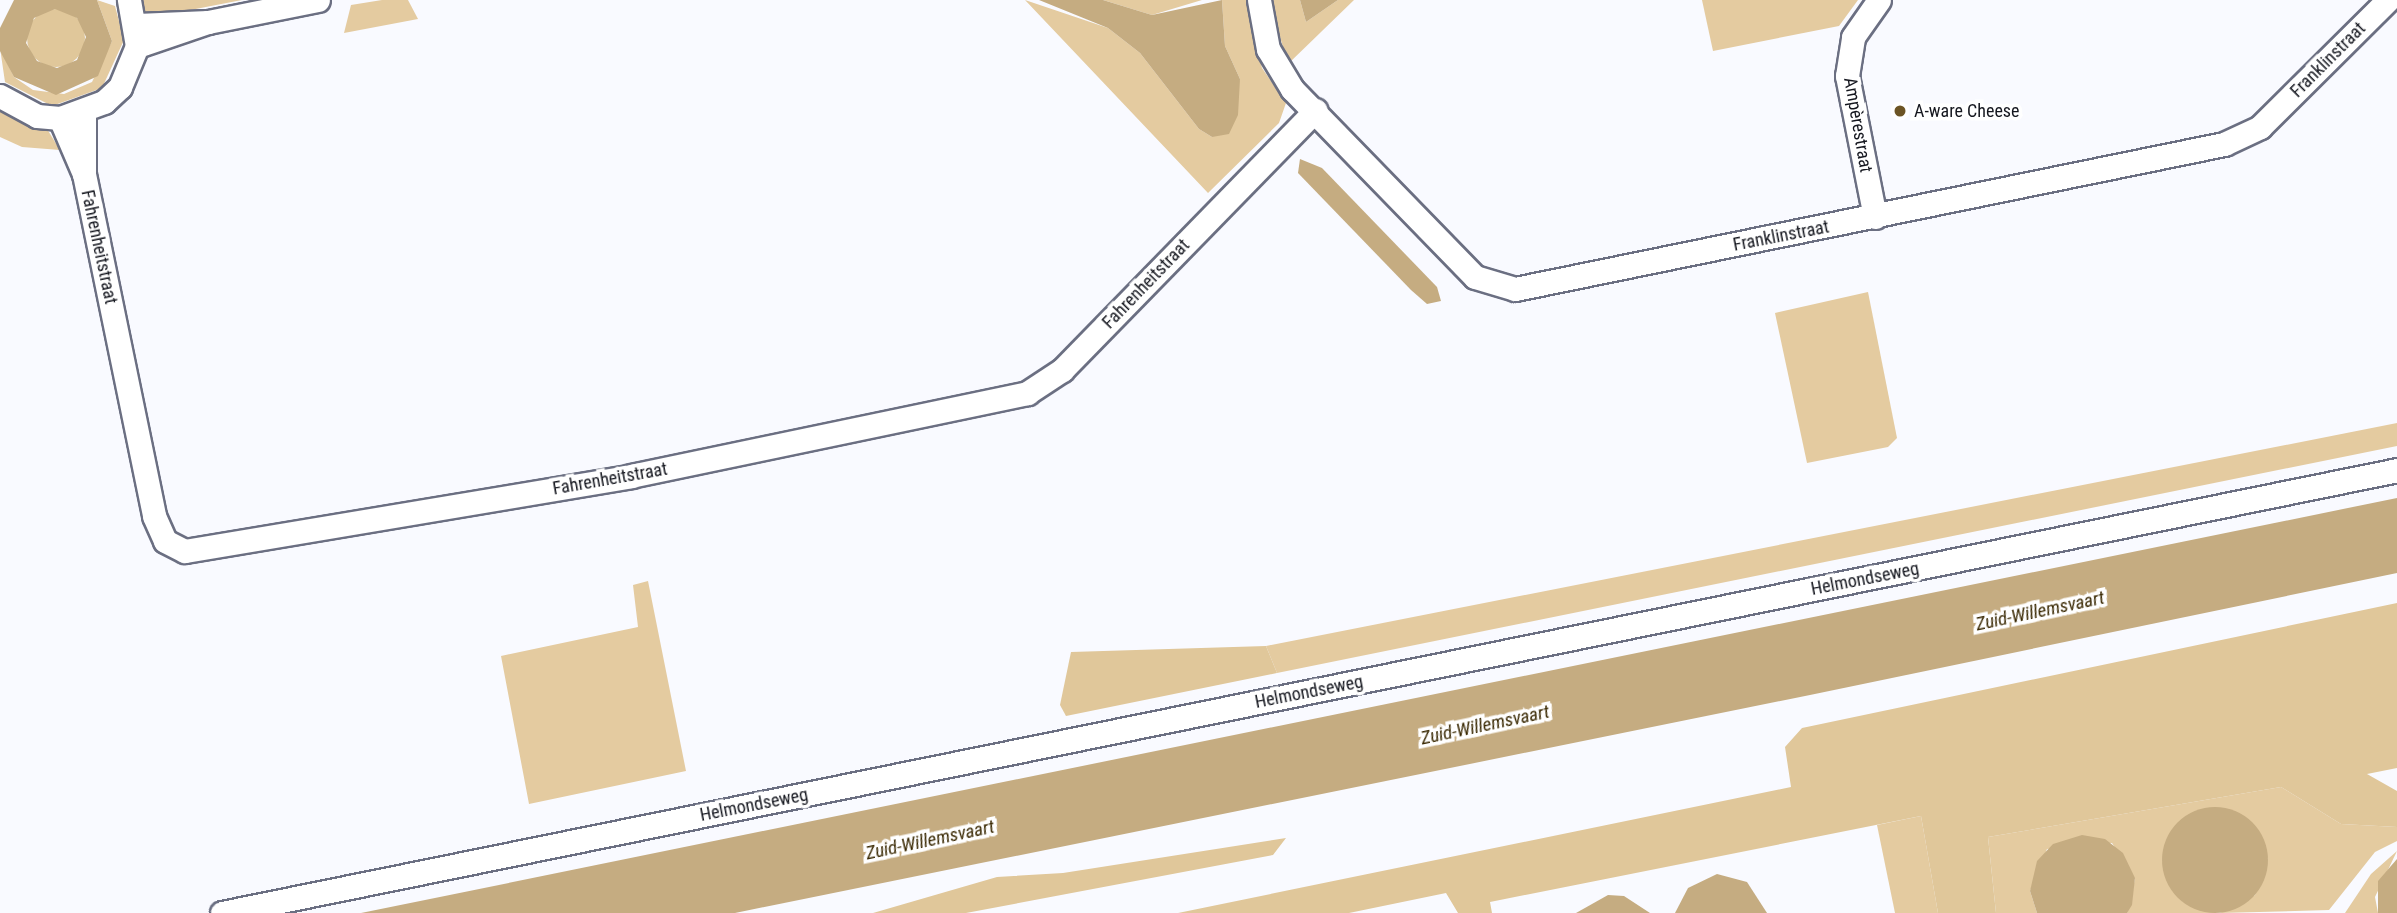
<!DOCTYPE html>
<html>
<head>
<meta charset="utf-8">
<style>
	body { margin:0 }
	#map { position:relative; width:2397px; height:913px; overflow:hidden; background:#f9faff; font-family:"Roboto Condensed",sans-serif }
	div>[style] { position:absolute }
	.green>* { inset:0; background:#e4cba0 }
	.forest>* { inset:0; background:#e0c79a }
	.round { border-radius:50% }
	.water>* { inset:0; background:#c5ac81 }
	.roads { filter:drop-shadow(2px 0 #6b6f82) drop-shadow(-2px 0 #6b6f82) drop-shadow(0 2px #6b6f82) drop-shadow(0 -2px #6b6f82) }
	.minor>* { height:23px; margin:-11.5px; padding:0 11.5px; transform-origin:11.5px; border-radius:11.5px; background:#fff }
	.dots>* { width:19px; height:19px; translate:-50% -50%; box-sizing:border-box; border:4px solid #fff; border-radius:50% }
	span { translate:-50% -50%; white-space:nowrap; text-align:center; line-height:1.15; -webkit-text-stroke:7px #fff; paint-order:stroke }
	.street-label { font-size:18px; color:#14161e }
	.poi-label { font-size:18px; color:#14161e }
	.left { translate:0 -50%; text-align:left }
	.water-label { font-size:19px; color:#392802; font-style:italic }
</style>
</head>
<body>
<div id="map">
	<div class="green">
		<i style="clip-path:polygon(97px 0,115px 6px,124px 40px,102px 88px,52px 106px,5px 82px,0 48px,14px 77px,33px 90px,64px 94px,92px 82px,112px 41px)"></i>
		<i style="clip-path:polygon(138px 0,242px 0,144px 19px)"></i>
		<i style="clip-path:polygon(382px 0,408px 0,418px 19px,344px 33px,351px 5px)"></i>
		<i style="clip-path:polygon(1025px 0,1108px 28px,1140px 53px,1199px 129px,1212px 137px,1240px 79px,1225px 46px,1222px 0,1247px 0,1262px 68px,1286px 103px,1279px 123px,1208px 193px)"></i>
		<i style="clip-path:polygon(1103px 0,1202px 0,1152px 15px)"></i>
		<i style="clip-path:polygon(1269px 0,1300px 0,1306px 22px,1338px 0,1354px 0,1288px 64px)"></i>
		<i style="clip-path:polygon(1702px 0,1858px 0,1839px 26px,1713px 51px)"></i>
		<i style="clip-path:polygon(0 110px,47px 129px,60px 150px,22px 147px,0 137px)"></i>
		<i style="clip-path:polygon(1868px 292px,1897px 438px,1888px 447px,1807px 463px,1775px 313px)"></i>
		<i style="clip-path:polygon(2397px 423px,2397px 446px,1277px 673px,1266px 646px)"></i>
		<i style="clip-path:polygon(648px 581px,686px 771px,529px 804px,501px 656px,638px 627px,633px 585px)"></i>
		<i style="clip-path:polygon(2281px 787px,2341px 824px,2397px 827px,2397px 841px,2375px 852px,2329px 910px,2220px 913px,2255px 895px,2268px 859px,2230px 810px,2215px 808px,2179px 822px,2162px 860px,2182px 901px,2216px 913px,2127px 913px,2135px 879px,2112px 843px,2047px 849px,2030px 891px,2037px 913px,1996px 913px,1988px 837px)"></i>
		<i style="clip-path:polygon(1921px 816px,1938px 913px,1895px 913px,1877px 825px)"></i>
		<i style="clip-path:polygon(2397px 851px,2375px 897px,2378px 913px,2345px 913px,2371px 874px)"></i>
	</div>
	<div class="forest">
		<i class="round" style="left:27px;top:9px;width:58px;height:58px"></i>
		<i style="clip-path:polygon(2397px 603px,2397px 768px,2367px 774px,2397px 791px,2397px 827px,2341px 824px,2281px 787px,1988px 837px,1996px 913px,1938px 913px,1921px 816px,1490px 902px,1492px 913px,1458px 913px,1446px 893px,1349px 913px,1178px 913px,1791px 787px,1785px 747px,1802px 728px)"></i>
		<i style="clip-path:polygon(1266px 646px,1277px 673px,1066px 716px,1060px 705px,1071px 652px)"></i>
		<i style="clip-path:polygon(1286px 838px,1273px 855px,966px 913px,873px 913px,997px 877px,1063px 873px)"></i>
	</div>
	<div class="water">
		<i style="clip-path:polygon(evenodd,14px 0,97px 0,112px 41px,98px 76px,56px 95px,14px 77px,0 51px,0 28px,14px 0,55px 9px,77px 18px,86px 37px,77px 60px,57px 68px,37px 61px,26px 43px,34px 18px,55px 9px)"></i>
		<i style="clip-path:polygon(1039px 0,1103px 0,1152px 15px,1222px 0,1225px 46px,1240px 79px,1238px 115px,1229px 134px,1212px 137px,1199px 129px,1140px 53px,1108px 28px)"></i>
		<i style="clip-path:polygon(1300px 0,1338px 0,1306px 22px)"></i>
		<i style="clip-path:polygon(1300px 159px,1322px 168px,1437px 287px,1441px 301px,1427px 304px,1411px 290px,1298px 173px)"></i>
		<i style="clip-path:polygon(2397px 498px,2397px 573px,1810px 695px,735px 913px,361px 913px)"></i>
		<i class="round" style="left:2162px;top:807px;width:106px;height:106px"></i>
		<i style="clip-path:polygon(2082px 835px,2105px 839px,2123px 853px,2135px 878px,2132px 905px,2127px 913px,2037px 913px,2030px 891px,2037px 861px,2053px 844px)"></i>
		<i style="clip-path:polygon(2397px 859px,2397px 913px,2378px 913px,2378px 881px)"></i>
		<i style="clip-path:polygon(1717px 874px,1747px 882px,1767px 913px,1675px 913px,1688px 888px)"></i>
		<i style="clip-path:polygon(1608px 895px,1624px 896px,1650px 913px,1576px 913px)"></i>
	</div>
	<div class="roads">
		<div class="minor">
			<i style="left:1259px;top:0;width:50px;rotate:79.6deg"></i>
			<i style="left:1268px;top:49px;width:47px;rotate:59deg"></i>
			<i style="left:1292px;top:89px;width:262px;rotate:45.8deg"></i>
			<i style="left:1475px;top:277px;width:42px;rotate:16.7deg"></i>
			<i style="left:1515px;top:289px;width:724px;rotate:-11.56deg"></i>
			<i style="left:2224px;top:144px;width:40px;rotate:-25deg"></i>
			<i style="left:2260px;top:127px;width:180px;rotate:-44.8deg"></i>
			<i style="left:137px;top:25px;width:71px;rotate:-2.4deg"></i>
			<i style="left:137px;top:46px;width:75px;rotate:-18.7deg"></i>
			<i style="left:208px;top:22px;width:112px;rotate:-11.3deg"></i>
			<i style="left:0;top:96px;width:42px;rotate:28.4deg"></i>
			<i style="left:37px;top:116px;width:23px;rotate:5deg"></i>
			<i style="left:60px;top:118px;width:47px;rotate:-20deg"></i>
			<i style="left:104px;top:102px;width:22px;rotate:-43deg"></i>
			<i style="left:120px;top:87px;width:44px;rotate:-67.5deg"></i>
			<i style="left:137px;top:46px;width:47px;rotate:-99.9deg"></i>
			<i style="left:60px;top:118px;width:61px;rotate:66.8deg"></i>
			<i style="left:84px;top:174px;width:349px;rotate:78.4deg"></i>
			<i style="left:154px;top:516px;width:27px;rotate:66deg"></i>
			<i style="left:165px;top:541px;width:22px;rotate:27deg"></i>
			<i style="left:185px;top:551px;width:452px;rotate:-9.5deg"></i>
			<i style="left:631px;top:476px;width:405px;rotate:-11.8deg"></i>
			<i style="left:1027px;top:393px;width:42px;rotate:-33.3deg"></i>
			<i style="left:1062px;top:370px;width:363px;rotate:-45.7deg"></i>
			<i style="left:84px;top:174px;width:61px;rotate:-90deg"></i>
			<i style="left:1875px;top:217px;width:144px;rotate:-101.2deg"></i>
			<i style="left:1847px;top:76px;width:39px;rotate:-81deg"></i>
			<i style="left:1853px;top:37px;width:45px;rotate:-54.9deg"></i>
			<i style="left:222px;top:913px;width:2220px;rotate:-11.51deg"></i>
		</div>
	</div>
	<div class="dots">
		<i style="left:1900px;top:111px;background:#6c5424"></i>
	</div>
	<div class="street-label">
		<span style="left:2328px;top:60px;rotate:-45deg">Franklinstraat</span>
		<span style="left:1858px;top:125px;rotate:80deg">Ampèrestraat</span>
		<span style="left:1781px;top:236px;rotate:-11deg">Franklinstraat</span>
		<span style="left:99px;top:247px;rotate:78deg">Fahrenheitstraat</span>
		<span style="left:1146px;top:284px;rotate:-46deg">Fahrenheitstraat</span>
		<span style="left:610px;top:479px;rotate:-10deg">Fahrenheitstraat</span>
		<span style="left:1865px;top:579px;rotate:-11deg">Helmondseweg</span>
		<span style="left:1309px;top:692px;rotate:-11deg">Helmondseweg</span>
		<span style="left:754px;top:805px;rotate:-11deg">Helmondseweg</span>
	</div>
	<div class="poi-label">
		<span class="left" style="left:1914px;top:111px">A-ware Cheese</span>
	</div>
	<div class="water-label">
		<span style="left:2040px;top:611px;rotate:-12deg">Zuid-Willemsvaart</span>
		<span style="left:1485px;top:725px;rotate:-12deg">Zuid-Willemsvaart</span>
		<span style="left:930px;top:840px;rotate:-12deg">Zuid-Willemsvaart</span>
	</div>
</div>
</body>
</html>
